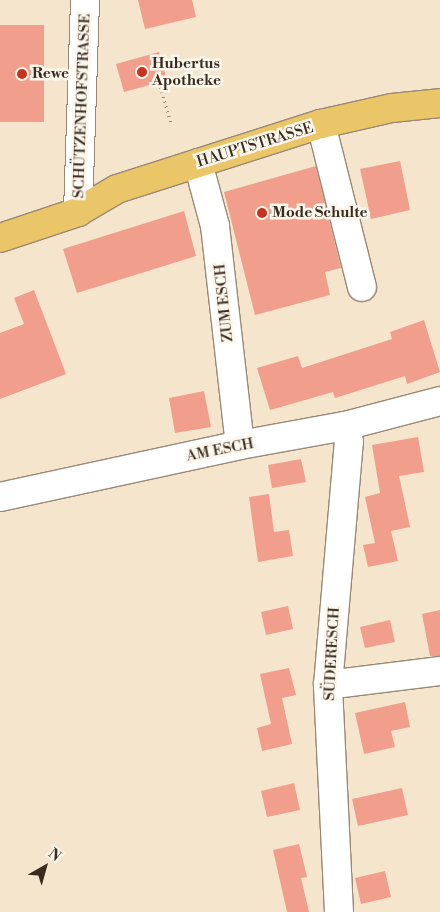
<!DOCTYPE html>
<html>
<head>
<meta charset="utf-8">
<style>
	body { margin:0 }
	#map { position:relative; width:440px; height:912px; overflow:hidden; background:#f5e5cd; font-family:"Libre Bodoni",serif }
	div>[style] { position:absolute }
	.building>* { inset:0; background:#f19e8d }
	.path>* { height:3px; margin-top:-1.5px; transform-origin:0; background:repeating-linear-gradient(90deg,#988876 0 1px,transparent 0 5px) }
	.roads { filter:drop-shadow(1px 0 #988876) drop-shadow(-1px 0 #988876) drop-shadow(0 1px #988876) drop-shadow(0 -1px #988876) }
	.minor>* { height:28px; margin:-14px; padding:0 14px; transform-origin:14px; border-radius:14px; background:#fff }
	.major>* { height:28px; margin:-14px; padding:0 14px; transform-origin:14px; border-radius:14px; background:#eac669 }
	.dots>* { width:14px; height:14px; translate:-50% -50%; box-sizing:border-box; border:2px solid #fbf7ec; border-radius:50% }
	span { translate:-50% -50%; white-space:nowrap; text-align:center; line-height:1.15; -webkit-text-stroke:5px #fbf7ec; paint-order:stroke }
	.poi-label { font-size:15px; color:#3b2a1e; font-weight:700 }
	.left { translate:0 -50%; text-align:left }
	.street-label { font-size:15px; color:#3b2a1e }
	.north { position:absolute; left:20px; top:842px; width:50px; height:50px; -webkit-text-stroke:4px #fbf7ec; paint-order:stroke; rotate:38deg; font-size:14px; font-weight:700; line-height:20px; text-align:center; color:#3b2a1e }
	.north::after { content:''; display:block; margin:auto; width:18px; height:22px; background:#3b2a1e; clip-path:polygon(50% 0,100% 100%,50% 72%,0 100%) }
</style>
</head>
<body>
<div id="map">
	<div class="building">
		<i style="clip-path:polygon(138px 0,192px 0,196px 17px,145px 29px)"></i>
		<i style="clip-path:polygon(0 25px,44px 25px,44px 122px,0 122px)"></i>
		<i style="clip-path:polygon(159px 52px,167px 80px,124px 92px,116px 64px)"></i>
		<i style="clip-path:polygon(400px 161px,410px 210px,371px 219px,360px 169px)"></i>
		<i style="clip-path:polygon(316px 166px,341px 268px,325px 272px,330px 295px,255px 315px,224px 192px)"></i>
		<i style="clip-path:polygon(184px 211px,196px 256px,77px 293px,63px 249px)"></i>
		<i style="clip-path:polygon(34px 290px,66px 374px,0 399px,0 333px,24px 324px,14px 298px)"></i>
		<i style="clip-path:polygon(424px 320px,440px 372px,407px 384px,405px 376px,335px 398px,333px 392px,270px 410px,257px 368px,298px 356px,302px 368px,392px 339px,390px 332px)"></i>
		<i style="clip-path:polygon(204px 391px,211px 427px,175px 433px,169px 398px)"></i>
		<i style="clip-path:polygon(418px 437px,424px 472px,399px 476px,410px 527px,391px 531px,398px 561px,368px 567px,363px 545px,375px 543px,365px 497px,380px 493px,372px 445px)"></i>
		<i style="clip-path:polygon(301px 459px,306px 482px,272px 488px,268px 465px)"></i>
		<i style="clip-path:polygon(269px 494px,274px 532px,289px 530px,293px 556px,258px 562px,249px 497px)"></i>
		<i style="clip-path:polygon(288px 606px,293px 629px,266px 635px,261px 612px)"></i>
		<i style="clip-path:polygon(440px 610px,440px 656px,430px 656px,422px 614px)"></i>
		<i style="clip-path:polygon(390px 620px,395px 642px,365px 648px,360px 627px)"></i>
		<i style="clip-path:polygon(289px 668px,296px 695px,282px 698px,292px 744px,262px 751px,257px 728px,271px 724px,260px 674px)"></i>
		<i style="clip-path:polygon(405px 702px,410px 727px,391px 731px,395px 747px,364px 754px,355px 713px)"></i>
		<i style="clip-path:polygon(294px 783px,300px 810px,267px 817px,261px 791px)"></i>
		<i style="clip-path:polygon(402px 788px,408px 815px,358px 826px,352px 799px)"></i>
		<i style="clip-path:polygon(299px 844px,307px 877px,301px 878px,309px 912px,287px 912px,273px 850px)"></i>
		<i style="clip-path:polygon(385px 871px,391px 897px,361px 904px,355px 878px)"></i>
	</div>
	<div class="path">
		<i style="left:159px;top:82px;width:43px;rotate:73.7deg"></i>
	</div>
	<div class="roads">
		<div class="minor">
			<i style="left:321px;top:124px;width:168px;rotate:75.9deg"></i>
			<i style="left:198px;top:163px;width:65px;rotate:74.9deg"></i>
			<i style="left:215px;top:226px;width:220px;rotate:83.5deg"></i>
			<i style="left:78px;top:212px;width:212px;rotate:-88.1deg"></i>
			<i style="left:0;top:497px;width:246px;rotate:-12.2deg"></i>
			<i style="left:240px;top:445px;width:107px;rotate:-10.3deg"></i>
			<i style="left:345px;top:426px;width:98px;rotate:-14.7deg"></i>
			<i style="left:328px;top:685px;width:113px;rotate:-7.1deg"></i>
			<i style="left:339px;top:912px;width:227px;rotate:-92.8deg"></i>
			<i style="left:328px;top:685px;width:244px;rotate:-85.1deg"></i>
			<i style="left:349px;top:442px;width:16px;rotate:-104deg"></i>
		</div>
		<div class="major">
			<i style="left:0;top:238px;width:82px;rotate:-18.4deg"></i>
			<i style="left:78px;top:212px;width:45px;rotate:-30.5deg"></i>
			<i style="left:117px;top:189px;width:214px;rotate:-17.7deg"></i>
			<i style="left:321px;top:124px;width:73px;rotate:-12.7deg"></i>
			<i style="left:392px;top:108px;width:48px;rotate:-5.9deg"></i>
		</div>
	</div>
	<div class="dots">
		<i style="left:142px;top:72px;background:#c8321e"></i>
		<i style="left:22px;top:74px;background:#c8321e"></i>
		<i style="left:262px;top:213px;background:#c8321e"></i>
	</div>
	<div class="poi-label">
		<span class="left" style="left:152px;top:72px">Hubertus<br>Apotheke</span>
		<span class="left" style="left:32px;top:74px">Rewe</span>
		<span class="left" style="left:272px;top:213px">Mode Schulte</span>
	</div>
	<div class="street-label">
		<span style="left:82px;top:106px;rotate:-88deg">SCHÜTZENHOFSTRASSE</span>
		<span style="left:255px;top:145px;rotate:-17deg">HAUPTSTRASSE</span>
		<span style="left:224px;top:303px;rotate:-96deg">ZUM ESCH</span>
		<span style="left:220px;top:450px;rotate:-11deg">AM ESCH</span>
		<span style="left:332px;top:654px;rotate:-87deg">SÜDERESCH</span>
	</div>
	<div class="north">N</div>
</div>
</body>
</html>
